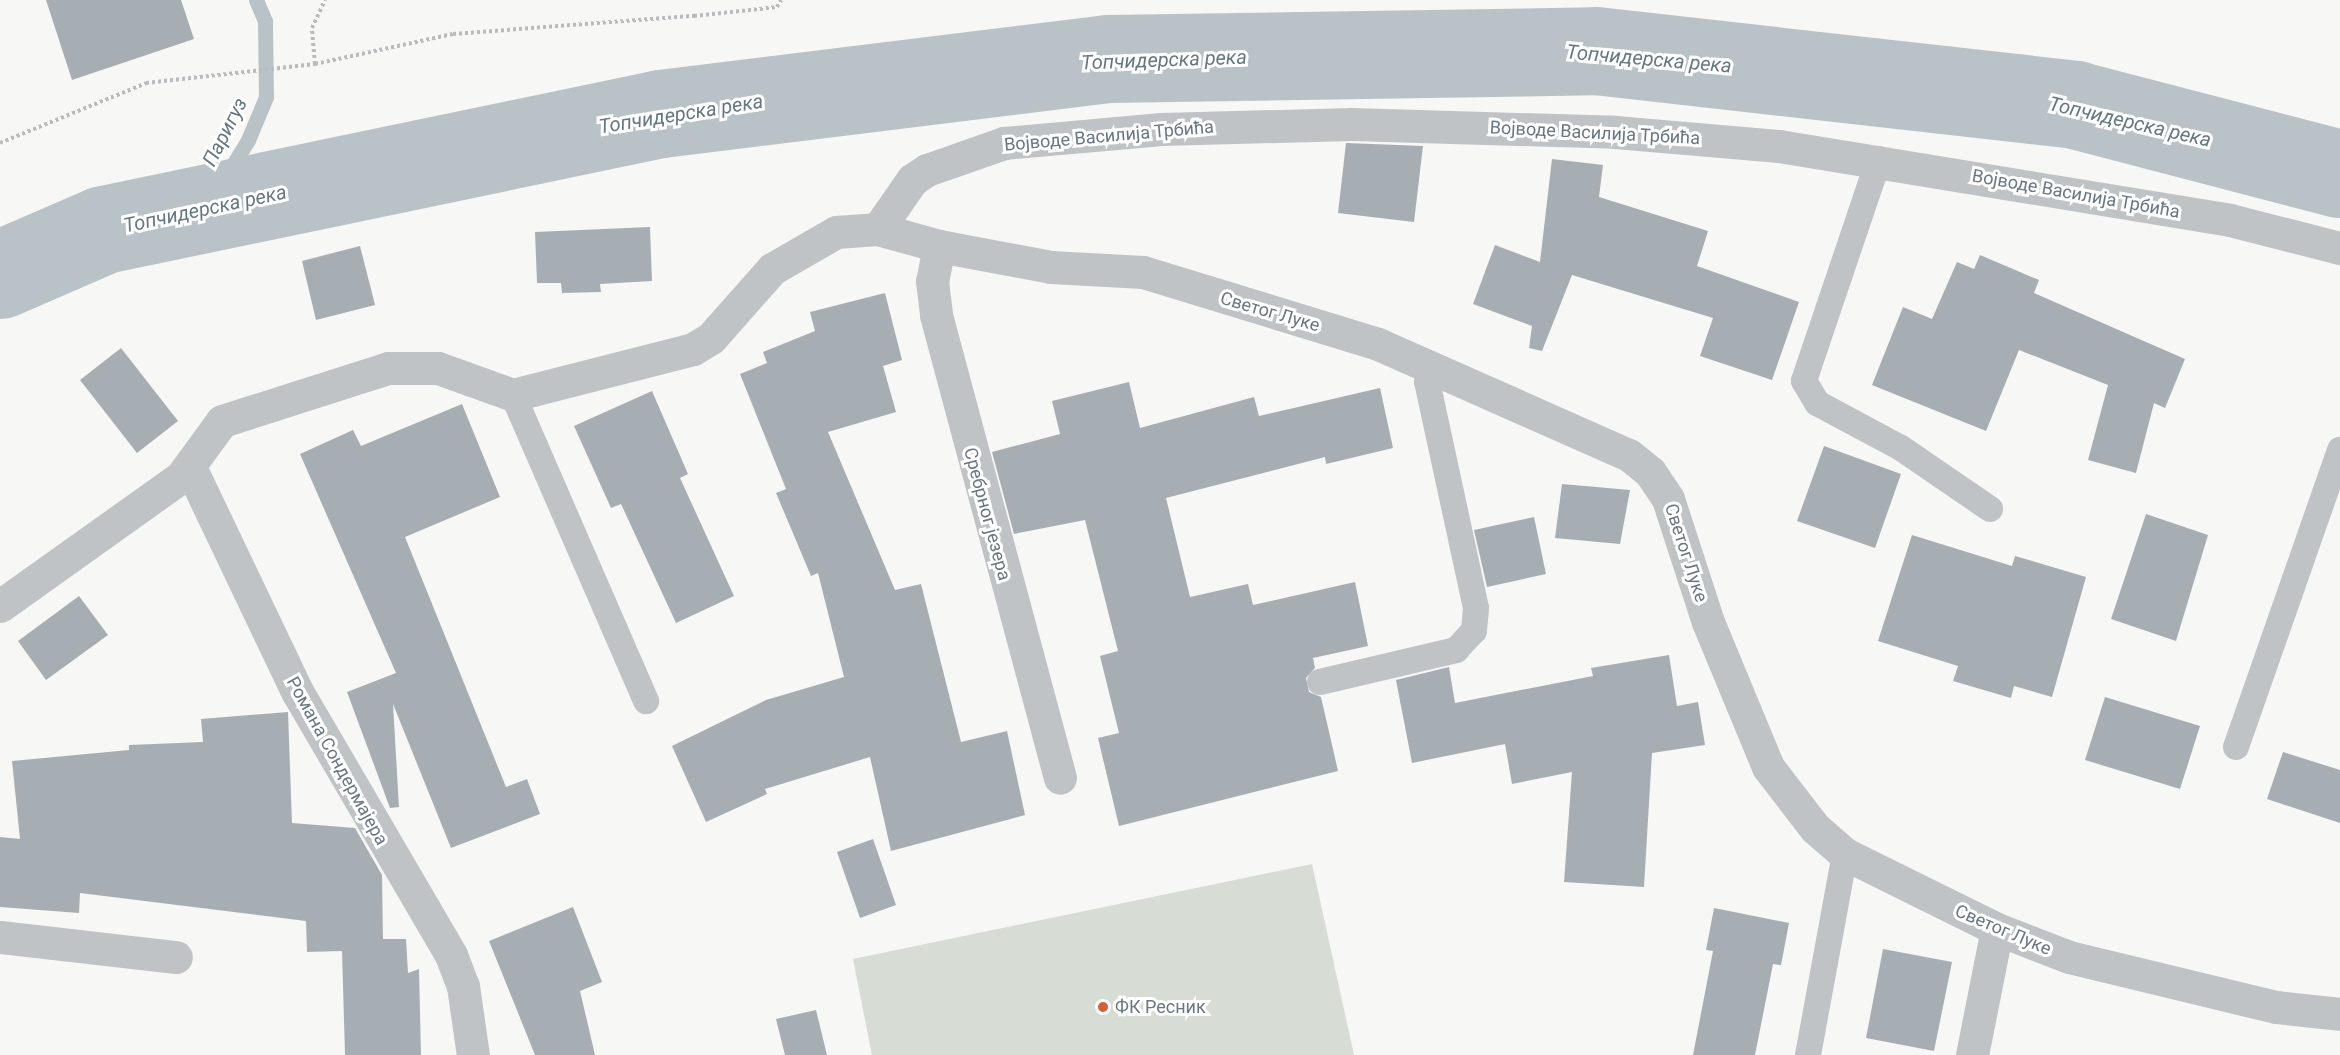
<!DOCTYPE html>
<html>
<head>
<meta charset="utf-8">
<style>
	body { margin:0 }
	#map { position:relative; width:2340px; height:1055px; overflow:hidden; background:#f7f7f5; font-family:Roboto,sans-serif }
	div>[style] { position:absolute }
	.green>* { inset:0; background:#d7dcd4 }
	.stream>* { height:15px; margin:-7.5px; padding:0 7.5px; transform-origin:7.5px; border-radius:7.5px; background:#b9c3c7 }
	.river>* { height:88px; margin:-44px; padding:0 44px; transform-origin:44px; border-radius:44px; background:#b9c3c7 }
	.building>* { inset:0; background:#a7aeb3 }
	.path>* { height:4px; margin-top:-2px; transform-origin:0; background:repeating-linear-gradient(90deg,#b9bcbe 0 3px,transparent 0 6px) }
	.lane>* { height:26px; margin:-13px; padding:0 13px; transform-origin:13px; border-radius:13px; background:#bfc3c6 }
	.street>* { height:33px; margin:-16.5px; padding:0 16.5px; transform-origin:16.5px; border-radius:16.5px; background:#bfc3c6 }
	.dots>* { width:16px; height:16px; translate:-50% -50%; box-sizing:border-box; border:3px solid #fff; border-radius:50% }
	span { translate:-50% -50%; white-space:nowrap; text-align:center; line-height:1.15; -webkit-text-stroke:6px #fff; paint-order:stroke }
	.street-label { font-size:18px; color:#697783 }
	.poi-label { font-size:18px; color:#697783 }
	.left { translate:0 -50%; text-align:left }
	.water-label { font-size:20px; color:#65777f; font-style:italic }
</style>
</head>
<body>
<div id="map">
	<div class="green">
		<i style="clip-path:polygon(1312px 864px,1354px 1055px,872px 1055px,853px 959px)"></i>
	</div>
	<div class="stream">
		<i style="left:206px;top:209px;width:81px;rotate:-58.7deg"></i>
		<i style="left:248px;top:140px;width:47px;rotate:-67.3deg"></i>
		<i style="left:266px;top:97px;width:76px;rotate:-90.8deg"></i>
		<i style="left:265px;top:21px;width:23px;rotate:-113deg"></i>
	</div>
	<div class="river">
		<i style="left:0;top:275px;width:113px;rotate:-23.4deg"></i>
		<i style="left:104px;top:230px;width:569px;rotate:-11.76deg"></i>
		<i style="left:661px;top:114px;width:450px;rotate:-7deg"></i>
		<i style="left:1108px;top:59px;width:488px;rotate:-0.9deg"></i>
		<i style="left:1596px;top:51px;width:482px;rotate:6.4deg"></i>
		<i style="left:2075px;top:105px;width:274px;rotate:14.6deg"></i>
	</div>
	<div class="building">
		<i style="clip-path:polygon(46px 0,181px 0,194px 39px,72px 80px)"></i>
		<i style="clip-path:polygon(1346px 143px,1423px 146px,1414px 222px,1338px 213px)"></i>
		<i style="clip-path:polygon(1552px 159px,1603px 165px,1599px 197px,1708px 231px,1697px 266px,1799px 302px,1772px 380px,1700px 356px,1713px 318px,1572px 275px,1542px 351px,1529px 348px,1532px 326px,1473px 304px,1495px 245px,1540px 262px)"></i>
		<i style="clip-path:polygon(650px 227px,652px 281px,600px 284px,601px 292px,562px 293px,561px 283px,537px 283px,535px 232px)"></i>
		<i style="clip-path:polygon(360px 246px,375px 305px,316px 320px,302px 261px)"></i>
		<i style="clip-path:polygon(1980px 255px,2039px 280px,2034px 293px,2185px 359px,2165px 408px,2154px 403px,2136px 473px,2088px 460px,2108px 385px,2019px 350px,1986px 431px,1872px 385px,1903px 307px,1932px 319px,1957px 262px,1974px 269px)"></i>
		<i style="clip-path:polygon(885px 293px,902px 360px,883px 366px,896px 412px,828px 432px,895px 590px,921px 584px,961px 742px,1007px 731px,1025px 815px,891px 851px,870px 757px,765px 789px,767px 794px,706px 822px,672px 746px,766px 700px,844px 677px,818px 573px,811px 576px,776px 493px,786px 489px,740px 374px,767px 363px,763px 352px,815px 331px,810px 312px)"></i>
		<i style="clip-path:polygon(121px 348px,178px 421px,137px 453px,80px 380px)"></i>
		<i style="clip-path:polygon(1129px 382px,1140px 428px,1254px 397px,1259px 416px,1380px 388px,1393px 448px,1326px 464px,1325px 457px,1166px 498px,1190px 597px,1248px 584px,1253px 605px,1355px 582px,1368px 646px,1313px 658px,1315px 668px,1306px 678px,1309px 692px,1321px 697px,1338px 771px,1119px 826px,1098px 738px,1119px 733px,1100px 656px,1118px 651px,1085px 520px,1014px 534px,992px 452px,1060px 434px,1052px 401px)"></i>
		<i style="clip-path:polygon(652px 391px,688px 474px,680px 478px,734px 596px,676px 623px,621px 504px,611px 508px,574px 426px)"></i>
		<i style="clip-path:polygon(462px 404px,500px 497px,405px 537px,506px 787px,527px 779px,540px 814px,451px 848px,393px 704px,399px 807px,390px 808px,347px 692px,396px 673px,300px 454px,353px 430px,361px 446px)"></i>
		<i style="clip-path:polygon(1824px 446px,1901px 474px,1875px 548px,1797px 521px)"></i>
		<i style="clip-path:polygon(1562px 484px,1630px 490px,1620px 544px,1555px 538px)"></i>
		<i style="clip-path:polygon(2146px 514px,2208px 535px,2176px 641px,2111px 619px)"></i>
		<i style="clip-path:polygon(1534px 517px,1546px 574px,1487px 587px,1474px 530px)"></i>
		<i style="clip-path:polygon(1912px 535px,2012px 566px,2015px 556px,2086px 577px,2052px 697px,2014px 686px,2011px 698px,1953px 681px,1958px 666px,1878px 641px)"></i>
		<i style="clip-path:polygon(79px 596px,108px 635px,46px 680px,18px 641px)"></i>
		<i style="clip-path:polygon(1669px 655px,1677px 706px,1698px 702px,1705px 745px,1652px 753px,1644px 887px,1564px 882px,1572px 772px,1512px 784px,1505px 744px,1412px 763px,1396px 680px,1449px 667px,1455px 703px,1593px 676px,1591px 668px)"></i>
		<i style="clip-path:polygon(2105px 697px,2200px 726px,2180px 789px,2085px 760px)"></i>
		<i style="clip-path:polygon(288px 712px,292px 823px,355px 828px,382px 875px,383px 939px,406px 939px,408px 973px,419px 969px,421px 1055px,345px 1055px,342px 951px,307px 952px,306px 921px,80px 893px,79px 913px,0 907px,0 837px,20px 839px,12px 761px,129px 750px,129px 745px,203px 742px,201px 719px)"></i>
		<i style="clip-path:polygon(2283px 752px,2340px 770px,2340px 823px,2267px 799px)"></i>
		<i style="clip-path:polygon(873px 839px,896px 905px,860px 918px,837px 852px)"></i>
		<i style="clip-path:polygon(573px 907px,602px 982px,580px 991px,595px 1055px,535px 1055px,489px 941px)"></i>
		<i style="clip-path:polygon(1714px 908px,1789px 923px,1781px 965px,1773px 964px,1755px 1055px,1693px 1055px,1713px 951px,1706px 950px)"></i>
		<i style="clip-path:polygon(1883px 949px,1952px 962px,1934px 1051px,1866px 1038px)"></i>
		<i style="clip-path:polygon(816px 1010px,827px 1055px,785px 1055px,776px 1019px)"></i>
	</div>
	<div class="path">
		<i style="left:315px;top:64px;width:36px;rotate:-95deg"></i>
		<i style="left:312px;top:28px;width:31px;rotate:-65deg"></i>
		<i style="left:0;top:143px;width:158px;rotate:-22.3deg"></i>
		<i style="left:146px;top:83px;width:170px;rotate:-6.4deg"></i>
		<i style="left:315px;top:64px;width:141px;rotate:-12.3deg"></i>
		<i style="left:453px;top:34px;width:242px;rotate:-4.3deg"></i>
		<i style="left:694px;top:16px;width:83px;rotate:-6.2deg"></i>
		<i style="left:777px;top:7px;width:8px;rotate:-60deg"></i>
	</div>
	<div class="lane">
		<i style="left:1879px;top:159px;width:234px;rotate:108.7deg"></i>
		<i style="left:1804px;top:381px;width:26px;rotate:59deg"></i>
		<i style="left:1817px;top:403px;width:95px;rotate:28.2deg"></i>
		<i style="left:1901px;top:448px;width:108px;rotate:34.4deg"></i>
		<i style="left:513px;top:395px;width:334px;rotate:66.5deg"></i>
		<i style="left:1320px;top:682px;width:140px;rotate:-13.2deg"></i>
		<i style="left:1456px;top:650px;width:26px;rotate:-47deg"></i>
		<i style="left:1474px;top:631px;width:23px;rotate:-85deg"></i>
		<i style="left:1476px;top:608px;width:231px;rotate:-102.2deg"></i>
		<i style="left:1427px;top:382px;width:14px;rotate:-78deg"></i>
		<i style="left:2236px;top:747px;width:315px;rotate:-70.7deg"></i>
		<i style="left:1808px;top:1055px;width:204px;rotate:-79.6deg"></i>
	</div>
	<div class="street">
		<i style="left:878px;top:229px;width:60px;rotate:-55.2deg"></i>
		<i style="left:912px;top:180px;width:18px;rotate:-34deg"></i>
		<i style="left:927px;top:170px;width:82px;rotate:-19.3deg"></i>
		<i style="left:1004px;top:143px;width:158px;rotate:-5.1deg"></i>
		<i style="left:1161px;top:129px;width:191px;rotate:-1.5deg"></i>
		<i style="left:1352px;top:124px;width:263px;rotate:1.7deg"></i>
		<i style="left:1615px;top:132px;width:165px;rotate:4.9deg"></i>
		<i style="left:1779px;top:146px;width:457px;rotate:9.3deg"></i>
		<i style="left:2230px;top:220px;width:114px;rotate:14.3deg"></i>
		<i style="left:939px;top:246px;width:36px;rotate:101deg"></i>
		<i style="left:932px;top:281px;width:34px;rotate:83deg"></i>
		<i style="left:936px;top:315px;width:479px;rotate:75deg"></i>
		<i style="left:190px;top:467px;width:250px;rotate:64.5deg"></i>
		<i style="left:298px;top:693px;width:303px;rotate:59.7deg"></i>
		<i style="left:451px;top:955px;width:33px;rotate:69deg"></i>
		<i style="left:463px;top:986px;width:70px;rotate:81.8deg"></i>
		<i style="left:0;top:606px;width:222px;rotate:-35.5deg"></i>
		<i style="left:181px;top:477px;width:69px;rotate:-53.8deg"></i>
		<i style="left:222px;top:421px;width:174px;rotate:-17.7deg"></i>
		<i style="left:388px;top:368px;width:50px"></i>
		<i style="left:438px;top:368px;width:80px;rotate:19.8deg"></i>
		<i style="left:513px;top:395px;width:186px;rotate:-14.3deg"></i>
		<i style="left:693px;top:349px;width:21px;rotate:-31deg"></i>
		<i style="left:711px;top:338px;width:92px;rotate:-48.5deg"></i>
		<i style="left:772px;top:269px;width:74px;rotate:-30deg"></i>
		<i style="left:836px;top:232px;width:42px;rotate:-4.1deg"></i>
		<i style="left:878px;top:229px;width:63px;rotate:15.6deg"></i>
		<i style="left:939px;top:246px;width:114px;rotate:10.6deg"></i>
		<i style="left:1051px;top:267px;width:92px;rotate:3.1deg"></i>
		<i style="left:1143px;top:272px;width:246px;rotate:17deg"></i>
		<i style="left:1378px;top:344px;width:274px;rotate:23.9deg"></i>
		<i style="left:1629px;top:455px;width:27px;rotate:39deg"></i>
		<i style="left:1650px;top:472px;width:32px;rotate:56deg"></i>
		<i style="left:1668px;top:499px;width:129px;rotate:72deg"></i>
		<i style="left:1708px;top:622px;width:157px;rotate:67.5deg"></i>
		<i style="left:1768px;top:767px;width:77px;rotate:52.4deg"></i>
		<i style="left:1815px;top:828px;width:40px;rotate:41deg"></i>
		<i style="left:1845px;top:854px;width:169px;rotate:26.3deg"></i>
		<i style="left:1997px;top:929px;width:77px;rotate:21.3deg"></i>
		<i style="left:2069px;top:957px;width:213px;rotate:13.6deg"></i>
		<i style="left:2276px;top:1007px;width:64px;rotate:6.2deg"></i>
		<i style="left:0;top:937px;width:177px;rotate:6.5deg"></i>
		<i style="left:1972px;top:1055px;width:128px;rotate:-78.8deg"></i>
	</div>
	<div class="dots">
		<i style="left:1103px;top:1007px;background:#d46038"></i>
	</div>
	<div class="street-label">
		<span style="left:1595px;top:133px;rotate:3deg">Војводе Василија Трбића</span>
		<span style="left:1109px;top:136px;rotate:-5deg">Војводе Василија Трбића</span>
		<span style="left:2076px;top:194px;rotate:10deg">Војводе Василија Трбића</span>
		<span style="left:1270px;top:312px;rotate:16deg">Светог Луке</span>
		<span style="left:987px;top:514px;rotate:75deg">Сребрног језера</span>
		<span style="left:1686px;top:553px;rotate:72deg">Светог Луке</span>
		<span style="left:337px;top:761px;rotate:61deg">Романа Сондермајера</span>
		<span style="left:2003px;top:930px;rotate:23deg">Светог Луке</span>
	</div>
	<div class="poi-label">
		<span class="left" style="left:1115px;top:1007px">ФК Ресник</span>
	</div>
	<div class="water-label">
		<span style="left:1649px;top:59px;rotate:5deg">Топчидерска река</span>
		<span style="left:1164px;top:60px;rotate:-2deg">Топчидерска река</span>
		<span style="left:681px;top:114px;rotate:-9deg">Топчидерска река</span>
		<span style="left:2130px;top:122px;rotate:13deg">Топчидерска река</span>
		<span style="left:225px;top:132px;rotate:-63deg">Паригуз</span>
		<span style="left:205px;top:209px;rotate:-12deg">Топчидерска река</span>
	</div>
</div>
</body>
</html>
